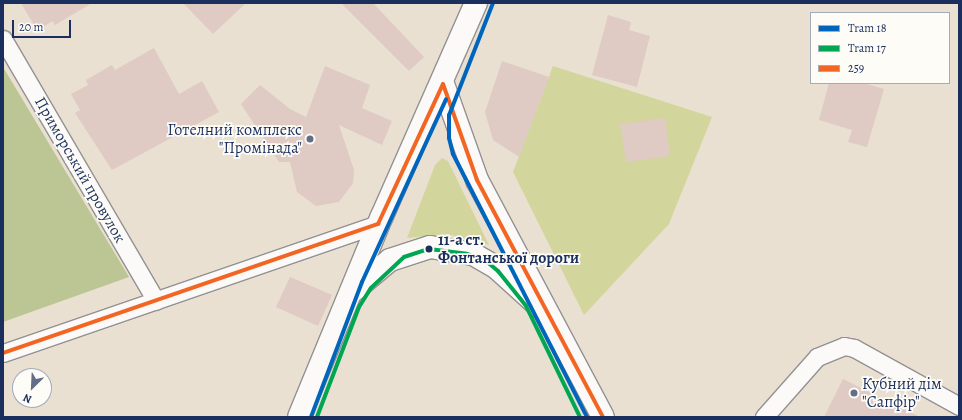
<!DOCTYPE html>
<html>
<head>
<meta charset="utf-8">
<style>
	body { margin:0 }
	#map { position:relative; width:962px; height:420px; overflow:hidden; background:#e9e0d2; font-family:Alegreya,serif }
	div>[style] { position:absolute }
	.green>* { inset:0; background:#d3d69c }
	.forest>* { inset:0; background:#bcc694 }
	.building>* { inset:0; background:#dfcac4 }
	.roads { filter:drop-shadow(1px 0 #939192) drop-shadow(-1px 0 #939192) drop-shadow(0 1px #939192) drop-shadow(0 -1px #939192) }
	.minor>* { height:17px; margin:-8.5px; padding:0 8.5px; transform-origin:8.5px; border-radius:8.5px; background:#fcfaf8 }
	.secondary>* { height:22px; margin:-11px; padding:0 11px; transform-origin:11px; border-radius:11px; background:#fcfaf8 }
	.bus-1>* { height:4px; margin:-2px; padding:0 2px; transform-origin:2px; border-radius:2px; background:#f26522 }
	.tram-1>* { height:4px; margin:-2px; padding:0 2px; transform-origin:2px; border-radius:2px; background:#0065bd }
	.tram-2>* { height:4px; margin:-2px; padding:0 2px; transform-origin:2px; border-radius:2px; background:#00a651 }
	.dots>* { width:11px; height:11px; translate:-50% -50%; box-sizing:border-box; border:2px solid #fdfcf7; border-radius:50% }
	span { translate:-50% -50%; white-space:nowrap; text-align:center; line-height:1.15; -webkit-text-stroke:3.5px #fdfcf7; paint-order:stroke }
	.poi-label { font-size:16px; color:#1b2f5e }
	.right { translate:-100% -50%; text-align:right }
	.left { translate:0 -50%; text-align:left }
	.street-label { font-size:16px; color:#1b2f5e }
	.stop-label { font-size:16px; color:#1b2f5e; font-weight:700 }
	.frame { position:absolute; inset:0; border:4px solid #1b2f5e; pointer-events:none }
	.legend { position:absolute; left:810px; top:12px; width:140px; height:72px; box-sizing:border-box; background:#fdfcf7; border:1px solid #a3aaba; margin:0; padding:5px 7px; list-style:none; font-size:12px; color:#1b2f5e }
	.legend li { display:flex; align-items:center; gap:8px; height:20px }
	.legend b { width:20px; border:1px solid #a3aaba }
	.north { position:absolute; left:12px; top:368px; width:40px; height:40px; box-sizing:border-box; background:#fdfcf7; border:1px solid #a3aaba; border-radius:50%; rotate:204deg; font-size:11px; font-weight:700; line-height:16px; text-align:center; color:#1b2f5e }
	.north::after { content:''; display:block; margin:auto; width:14px; height:18px; background:#636d87; clip-path:polygon(50% 0,100% 100%,50% 72%,0 100%) }
	.scale { position:absolute; left:12px; top:20px; width:59px; height:18px; box-sizing:border-box; border:2px solid #1b2f5e; border-top:0; padding-left:5px; font-size:12px; line-height:14px; white-space:nowrap; color:#1b2f5e; -webkit-text-stroke:3px #fdfcf7; paint-order:stroke }
</style>
</head>
<body>
<div id="map">
	<div class="green">
		<i style="clip-path:polygon(553px 66px,712px 117px,669px 224px,584px 315px,513px 172px)"></i>
		<i style="clip-path:polygon(442px 158px,448px 161px,489px 245px,447px 234px,407px 238px,435px 165px)"></i>
	</div>
	<div class="forest">
		<i style="clip-path:polygon(3px 67px,129px 277px,3px 322px)"></i>
	</div>
	<div class="building">
		<i style="clip-path:polygon(21px 3px,92px 3px,55px 25px,53px 21px,37px 30px)"></i>
		<i style="clip-path:polygon(183px 3px,246px 3px,213px 34px)"></i>
		<i style="clip-path:polygon(341px 3px,373px 3px,424px 57px,409px 71px)"></i>
		<i style="clip-path:polygon(608px 15px,631px 22px,629px 30px,650px 36px,637px 87px,592px 75px)"></i>
		<i style="clip-path:polygon(154px 48px,179px 94px,202px 81px,219px 112px,112px 170px,75px 113px,80px 110px,71px 94px,88px 85px,86px 80px,112px 65px,115px 70px)"></i>
		<i style="clip-path:polygon(502px 61px,549px 77px,519px 157px,493px 140px,485px 112px)"></i>
		<i style="clip-path:polygon(325px 66px,370px 85px,362px 108px,392px 121px,382px 145px,339px 125px,354px 170px,353px 183px,339px 202px,316px 206px,297px 192px,290px 162px,279px 162px,241px 104px,260px 85px,290px 109px,306px 117px)"></i>
		<i style="clip-path:polygon(829px 83px,863px 83px,884px 89px,867px 147px,848px 142px,852px 130px,819px 120px)"></i>
		<i style="clip-path:polygon(665px 118px,670px 156px,626px 162px,620px 124px)"></i>
		<i style="clip-path:polygon(290px 277px,332px 295px,318px 326px,276px 307px)"></i>
		<i style="clip-path:polygon(843px 379px,920px 417px,824px 417px)"></i>
	</div>
	<div class="roads">
		<div class="minor">
			<i style="left:3px;top:39px;width:303px;rotate:59.7deg"></i>
			<i style="left:3px;top:353px;width:397px;rotate:-19deg"></i>
			<i style="left:764px;top:417px;width:80px;rotate:-48.5deg"></i>
			<i style="left:817px;top:357px;width:29px;rotate:-22deg"></i>
			<i style="left:844px;top:346px;width:10px;rotate:11deg"></i>
			<i style="left:854px;top:348px;width:120px;rotate:28.9deg"></i>
		</div>
		<div class="secondary">
			<i style="left:443px;top:84px;width:102px;rotate:70.5deg"></i>
			<i style="left:477px;top:180px;width:268px;rotate:62deg"></i>
			<i style="left:354px;top:290px;width:47px;rotate:-39.8deg"></i>
			<i style="left:390px;top:260px;width:42px;rotate:-18deg"></i>
			<i style="left:430px;top:247px;width:44px;rotate:9.2deg"></i>
			<i style="left:473px;top:254px;width:28px;rotate:30deg"></i>
			<i style="left:497px;top:268px;width:59px;rotate:42.3deg"></i>
			<i style="left:299px;top:417px;width:217px;rotate:-67.6deg"></i>
			<i style="left:382px;top:216px;width:233px;rotate:-66.2deg"></i>
		</div>
	</div>
	<div class="bus-1">
		<i style="left:443px;top:84px;width:102px;rotate:70.5deg"></i>
		<i style="left:477px;top:180px;width:268px;rotate:62deg"></i>
		<i style="left:3px;top:353px;width:397px;rotate:-19deg"></i>
		<i style="left:378px;top:224px;width:154px;rotate:-65.1deg"></i>
	</div>
	<div class="tram-1">
		<i style="left:493px;top:3px;width:120px;rotate:111.4deg"></i>
		<i style="left:449px;top:115px;width:23px;rotate:90deg"></i>
		<i style="left:449px;top:138px;width:16px;rotate:76deg"></i>
		<i style="left:453px;top:154px;width:295px;rotate:63deg"></i>
		<i style="left:311px;top:417px;width:144px;rotate:-69.3deg"></i>
		<i style="left:362px;top:282px;width:201px;rotate:-65.3deg"></i>
	</div>
	<div class="tram-2">
		<i style="left:317px;top:417px;width:118px;rotate:-69.1deg"></i>
		<i style="left:359px;top:307px;width:22px;rotate:-58deg"></i>
		<i style="left:371px;top:288px;width:45px;rotate:-43.2deg"></i>
		<i style="left:404px;top:257px;width:26px;rotate:-18deg"></i>
		<i style="left:429px;top:249px;width:38px;rotate:7deg"></i>
		<i style="left:467px;top:254px;width:20px;rotate:20deg"></i>
		<i style="left:486px;top:261px;width:16px;rotate:40deg"></i>
		<i style="left:498px;top:271px;width:45px;rotate:51.3deg"></i>
		<i style="left:526px;top:306px;width:123px;rotate:64.1deg"></i>
	</div>
	<div class="dots">
		<i style="left:310px;top:139px;background:#636d87"></i>
		<i style="left:429px;top:249px;background:#1b2f5e"></i>
		<i style="left:854px;top:393px;background:#636d87"></i>
	</div>
	<div class="poi-label">
		<span class="right" style="left:302px;top:139px">Готелний комплекс<br>"Промінада"</span>
		<span class="left" style="left:862px;top:393px">Кубний дім<br>"Сапфір"</span>
	</div>
	<div class="street-label">
		<span style="left:80px;top:170px;rotate:60deg">Приморський провулок</span>
	</div>
	<div class="stop-label">
		<span class="left" style="left:438px;top:249px">11-а ст.<br>Фонтанської дороги</span>
	</div>
	<div class="frame"></div>
	<ul class="legend">
	<li><b style="height:5px;background:#0065bd"></b>Tram 18</li>
	<li><b style="height:5px;background:#00a651"></b>Tram 17</li>
	<li><b style="height:5px;background:#f26522"></b>259</li>
	</ul>
	<div class="north">N</div>
	<div class="scale">20 m</div>
</div>
</body>
</html>
